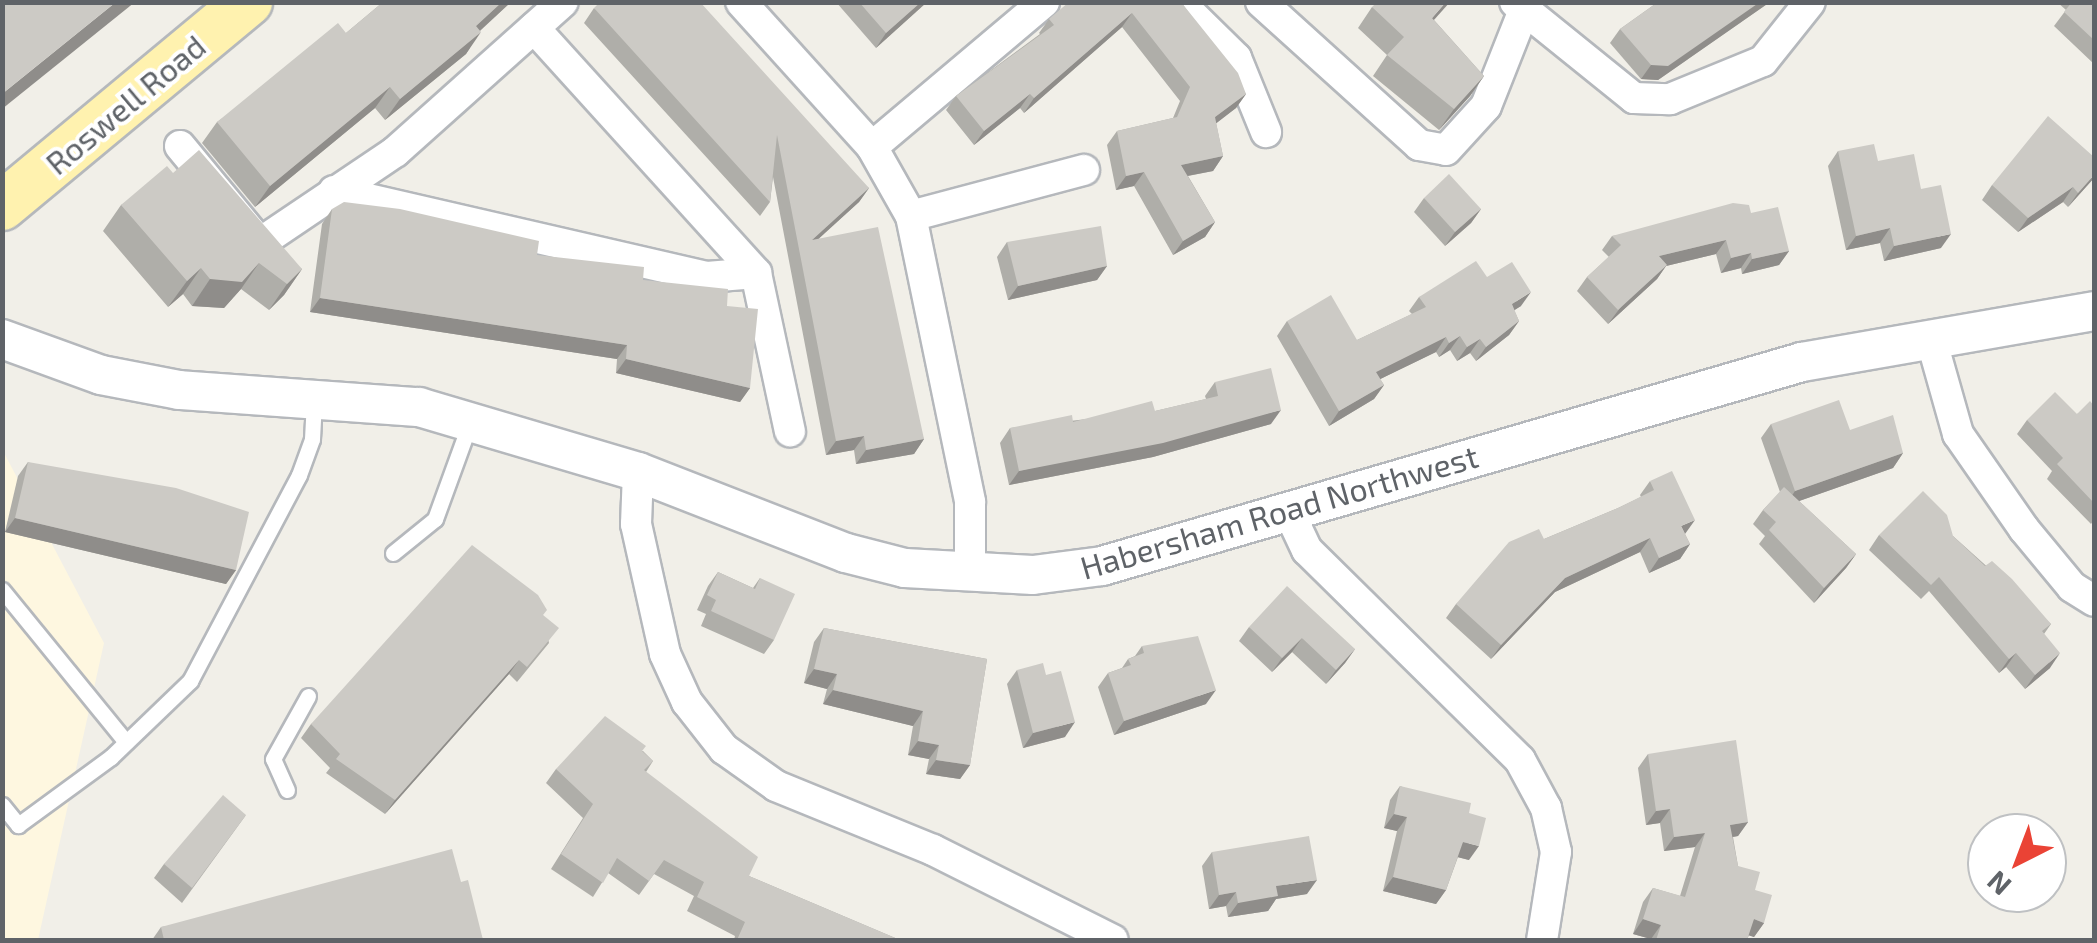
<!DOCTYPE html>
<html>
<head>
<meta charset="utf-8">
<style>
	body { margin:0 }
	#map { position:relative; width:2097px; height:943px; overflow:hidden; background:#f1efe8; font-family:"Exo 2",sans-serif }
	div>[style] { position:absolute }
	.commercial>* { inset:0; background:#fef7e0 }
	.roads { filter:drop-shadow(2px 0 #b5b8bc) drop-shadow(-2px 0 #b5b8bc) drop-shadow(0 2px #b5b8bc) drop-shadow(0 -2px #b5b8bc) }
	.service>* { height:15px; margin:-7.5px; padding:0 7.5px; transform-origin:7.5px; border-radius:7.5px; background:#fff }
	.minor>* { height:30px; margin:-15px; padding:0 15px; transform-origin:15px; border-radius:15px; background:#fff }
	.tertiary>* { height:38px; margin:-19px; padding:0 19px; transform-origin:19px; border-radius:19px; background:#fff }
	.primary>* { height:48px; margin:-24px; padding:0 24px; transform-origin:24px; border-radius:24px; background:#fff2af }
	.wall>* { inset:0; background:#afaea9 }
	.shaded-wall>* { inset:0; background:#8f8d8a }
	.building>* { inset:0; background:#cccac5 }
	span { translate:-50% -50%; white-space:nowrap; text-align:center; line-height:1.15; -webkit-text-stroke:8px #fff; paint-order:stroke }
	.street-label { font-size:32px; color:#5f6368 }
	.frame { position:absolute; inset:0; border:5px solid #5f6368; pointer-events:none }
	.north { position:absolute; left:1967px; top:813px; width:100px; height:100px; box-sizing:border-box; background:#fff; border:2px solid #bfc1c3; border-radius:50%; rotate:222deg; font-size:28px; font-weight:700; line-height:40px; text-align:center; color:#5f6368 }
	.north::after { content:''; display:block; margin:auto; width:35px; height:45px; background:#ea4335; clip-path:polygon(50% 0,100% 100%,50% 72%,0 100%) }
</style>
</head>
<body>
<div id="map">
	<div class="commercial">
		<i style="clip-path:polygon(2px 449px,104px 643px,38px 940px,3px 940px)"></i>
	</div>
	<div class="roads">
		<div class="service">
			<i style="left:393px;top:553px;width:54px;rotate:-39deg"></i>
			<i style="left:435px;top:519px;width:102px;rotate:-70deg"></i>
			<i style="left:2px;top:590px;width:196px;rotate:50.8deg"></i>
			<i style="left:287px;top:790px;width:34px;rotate:-114deg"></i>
			<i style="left:273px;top:759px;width:72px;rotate:-60.9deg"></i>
			<i style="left:2px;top:805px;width:26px;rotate:51deg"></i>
			<i style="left:18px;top:825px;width:115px;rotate:-36.2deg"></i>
			<i style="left:111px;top:757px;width:110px;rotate:-43.9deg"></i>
			<i style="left:190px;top:681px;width:233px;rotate:-62.1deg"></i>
			<i style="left:299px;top:475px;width:38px;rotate:-70deg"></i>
			<i style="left:312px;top:439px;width:39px;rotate:-87deg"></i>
		</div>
		<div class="minor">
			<i style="left:741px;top:2px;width:195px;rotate:47.9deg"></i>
			<i style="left:872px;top:147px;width:79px;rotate:60.5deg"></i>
			<i style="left:911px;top:216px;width:292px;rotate:78.3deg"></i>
			<i style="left:970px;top:502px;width:73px;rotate:90deg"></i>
			<i style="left:1179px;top:2px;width:80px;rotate:44.5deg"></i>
			<i style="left:1236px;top:58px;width:80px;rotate:67.9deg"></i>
			<i style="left:1261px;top:2px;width:213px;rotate:42.1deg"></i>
			<i style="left:1419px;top:145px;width:27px;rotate:10deg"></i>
			<i style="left:1446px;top:150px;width:59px;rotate:-47.7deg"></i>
			<i style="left:1486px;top:106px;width:103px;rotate:-68.4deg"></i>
			<i style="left:1515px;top:2px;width:153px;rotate:38.9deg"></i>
			<i style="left:1634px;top:98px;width:36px;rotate:2deg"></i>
			<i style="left:1670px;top:99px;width:100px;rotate:-22.2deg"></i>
			<i style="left:1763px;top:61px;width:75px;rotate:-51.5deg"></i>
			<i style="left:534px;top:28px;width:331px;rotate:47.8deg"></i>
			<i style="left:756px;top:273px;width:162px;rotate:77.9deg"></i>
			<i style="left:180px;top:146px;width:126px;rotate:50.5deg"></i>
			<i style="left:260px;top:243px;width:163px;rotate:-34deg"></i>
			<i style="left:395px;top:152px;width:225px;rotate:-41.8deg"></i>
			<i style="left:872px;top:147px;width:225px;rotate:-40.1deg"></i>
			<i style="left:334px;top:191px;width:383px;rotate:13deg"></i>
			<i style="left:707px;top:277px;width:49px;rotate:-4.7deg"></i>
			<i style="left:911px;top:216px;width:179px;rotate:-14.9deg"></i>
			<i style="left:1932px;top:342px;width:96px;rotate:74.2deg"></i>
			<i style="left:1958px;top:434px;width:116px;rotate:55.2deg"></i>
			<i style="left:2024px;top:529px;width:75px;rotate:50.4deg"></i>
			<i style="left:2072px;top:587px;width:26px;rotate:32deg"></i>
			<i style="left:638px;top:472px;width:52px;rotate:92.2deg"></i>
			<i style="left:636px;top:524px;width:133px;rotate:77.4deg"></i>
			<i style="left:665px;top:654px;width:53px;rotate:65.4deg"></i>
			<i style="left:687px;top:702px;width:60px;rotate:51.8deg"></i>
			<i style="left:724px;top:749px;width:64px;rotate:35.4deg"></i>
			<i style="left:776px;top:786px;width:170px;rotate:22.2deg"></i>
			<i style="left:933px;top:850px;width:201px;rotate:26.6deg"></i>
			<i style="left:1289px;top:512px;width:42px;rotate:64.7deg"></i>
			<i style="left:1307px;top:550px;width:299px;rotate:44.6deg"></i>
			<i style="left:1520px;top:760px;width:55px;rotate:61.6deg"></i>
			<i style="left:1546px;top:808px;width:45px;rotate:77.2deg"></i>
			<i style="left:1556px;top:852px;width:89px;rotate:99deg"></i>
		</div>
		<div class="tertiary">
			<i style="left:2px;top:339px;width:105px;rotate:20deg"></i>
			<i style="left:101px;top:375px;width:79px;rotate:10.9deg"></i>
			<i style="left:179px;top:390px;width:241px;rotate:4.1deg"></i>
			<i style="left:419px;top:407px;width:228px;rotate:16.5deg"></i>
			<i style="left:638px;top:472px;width:223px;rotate:21.3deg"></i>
			<i style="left:846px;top:553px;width:61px;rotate:14.3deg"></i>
			<i style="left:905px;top:568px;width:128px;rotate:3.1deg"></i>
			<i style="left:1033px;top:575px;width:70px;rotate:-7.4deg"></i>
			<i style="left:1102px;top:566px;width:729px;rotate:-16.25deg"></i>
			<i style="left:1802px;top:362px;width:296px;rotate:-9.9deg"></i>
		</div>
		<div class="primary">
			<i style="left:2px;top:206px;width:320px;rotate:-39.7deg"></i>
		</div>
	</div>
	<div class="wall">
		<i style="clip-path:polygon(383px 2px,511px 2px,480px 31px,466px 54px,385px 120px,375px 108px,255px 207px,202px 143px,217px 122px,346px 33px)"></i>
		<i style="clip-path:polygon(836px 2px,927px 2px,876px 48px)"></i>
		<i style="clip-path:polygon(1181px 2px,1246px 94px,1236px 108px,1216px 123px,1223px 156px,1213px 171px,1188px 176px,1215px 222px,1205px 237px,1173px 255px,1134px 186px,1116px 190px,1107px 145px,1117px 131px,1173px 118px,1180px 101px,1122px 27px,1024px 113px,1020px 108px,974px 145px,946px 110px,956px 96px,1040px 34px,1039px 33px,1049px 19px)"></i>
		<i style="clip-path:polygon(1658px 2px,1770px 2px,1658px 80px,1641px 79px,1610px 43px,1620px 29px)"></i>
		<i style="clip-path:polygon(2057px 2px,2094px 2px,2094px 64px,2054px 26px,2066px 10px)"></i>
		<i style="clip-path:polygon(1372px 7px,1434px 20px,1484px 76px,1470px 96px,1439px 130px,1373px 76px,1387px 55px,1358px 28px)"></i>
		<i style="clip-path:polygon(594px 8px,869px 188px,859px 202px,819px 238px,924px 439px,914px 454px,856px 464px,854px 450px,826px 455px,773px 177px,770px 202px,760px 216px,584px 23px)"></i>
		<i style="clip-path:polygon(1838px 151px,1878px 161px,1921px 189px,1941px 248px,1884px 261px,1880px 243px,1846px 250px,1828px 166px)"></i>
		<i style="clip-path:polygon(173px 173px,302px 269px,284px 295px,269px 310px,241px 289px,224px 308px,192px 306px,183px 294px,168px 307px,103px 231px,121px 205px)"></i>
		<i style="clip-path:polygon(2094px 178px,2068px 207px,2063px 202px,2018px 232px,1982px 200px,1992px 185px)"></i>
		<i style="clip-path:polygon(1424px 198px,1481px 209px,1471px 223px,1445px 246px,1414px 212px)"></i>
		<i style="clip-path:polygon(332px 209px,643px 280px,727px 306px,750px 388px,740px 402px,616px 373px,617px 359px,310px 312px,322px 224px)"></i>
		<i style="clip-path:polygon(1751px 213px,1789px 251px,1779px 265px,1742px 274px,1741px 268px,1721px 273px,1716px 254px,1666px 266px,1657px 279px,1608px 324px,1577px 291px,1587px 277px,1609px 257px,1602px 250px,1612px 236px)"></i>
		<i style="clip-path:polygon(1007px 242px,1107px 266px,1097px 280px,1008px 300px,997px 257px)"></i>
		<i style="clip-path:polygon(1487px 277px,1521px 306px,1514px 310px,1519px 321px,1509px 335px,1476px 361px,1470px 353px,1457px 361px,1450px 350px,1439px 357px,1436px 352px,1380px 379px,1384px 385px,1374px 399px,1329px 426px,1277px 336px,1287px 321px,1357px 340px,1412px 314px,1409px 311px,1419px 297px)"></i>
		<i style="clip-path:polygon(1215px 382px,1271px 424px,1153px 457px,1009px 485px,1000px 443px,1010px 428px,1155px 411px,1206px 399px,1205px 396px)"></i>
		<i style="clip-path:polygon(2094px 406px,2094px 520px,2091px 524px,2047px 479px,2052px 471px,2017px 434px,2027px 420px,2077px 414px)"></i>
		<i style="clip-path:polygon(1771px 424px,1850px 430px,1903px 453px,1893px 468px,1799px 501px,1856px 554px,1846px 568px,1814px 603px,1759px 544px,1765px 536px,1753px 524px,1763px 510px,1780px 492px,1761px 438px)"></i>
		<i style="clip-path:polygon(28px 462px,236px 570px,226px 584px,5px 532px,18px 476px)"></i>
		<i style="clip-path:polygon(1650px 481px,1685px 534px,1690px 544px,1680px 559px,1649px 573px,1640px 552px,1555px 592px,1491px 659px,1446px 618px,1456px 604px,1544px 539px,1618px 508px,1641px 497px,1640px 495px)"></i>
		<i style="clip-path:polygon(1879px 535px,1953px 536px,2051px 624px,2044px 634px,2050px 668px,2025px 689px,2006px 667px,1999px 673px,1929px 591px,1921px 599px,1869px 550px)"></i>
		<i style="clip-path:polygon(718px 572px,753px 588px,760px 578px,774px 640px,764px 654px,701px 626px,706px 614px,697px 610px,708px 586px)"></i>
		<i style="clip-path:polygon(543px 615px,549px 643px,517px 682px,509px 674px,385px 814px,326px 773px,330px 768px,301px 738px,311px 724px)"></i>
		<i style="clip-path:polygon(1249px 627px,1355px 649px,1345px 663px,1326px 684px,1292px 652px,1272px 672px,1239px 641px)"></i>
		<i style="clip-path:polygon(824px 628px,987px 659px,970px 765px,960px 779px,926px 774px,929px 759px,908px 755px,913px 726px,823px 704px,827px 689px,804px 683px,814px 642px)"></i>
		<i style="clip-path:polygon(1142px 646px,1206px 704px,1114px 735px,1098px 687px,1108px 673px,1122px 668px,1128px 659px,1135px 656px)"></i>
		<i style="clip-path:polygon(1017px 670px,1065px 737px,1023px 748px,1007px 684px)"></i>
		<i style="clip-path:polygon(643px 751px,653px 761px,646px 772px,749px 876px,900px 940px,734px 940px,735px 936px,687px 911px,694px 896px,654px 874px,639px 895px,608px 873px,593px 897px,551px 869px,583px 818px,546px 783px,556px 769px)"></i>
		<i style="clip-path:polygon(1648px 754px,1748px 822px,1738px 836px,1733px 837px,1738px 866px,1755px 890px,1764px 923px,1754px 937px,1749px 935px,1747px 940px,1650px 940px,1651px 939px,1633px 934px,1643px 902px,1653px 888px,1680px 896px,1695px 847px,1664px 851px,1660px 823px,1646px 825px,1638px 768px)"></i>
		<i style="clip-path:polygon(1400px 786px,1469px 813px,1469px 860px,1458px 857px,1446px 890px,1436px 904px,1383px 891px,1397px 831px,1384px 828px,1390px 800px)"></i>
		<i style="clip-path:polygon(246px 815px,182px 903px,154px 878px,164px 864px)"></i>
		<i style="clip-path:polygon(1212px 852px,1307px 894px,1276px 899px,1268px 911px,1228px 917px,1226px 906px,1209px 909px,1202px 866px)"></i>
		<i style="clip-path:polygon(461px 882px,483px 940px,152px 940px,161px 927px)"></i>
	</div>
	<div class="shaded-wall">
		<i style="clip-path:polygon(116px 2px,135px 2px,2px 109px,2px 94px)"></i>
		<i style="clip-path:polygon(502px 2px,511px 2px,461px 48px,476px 26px)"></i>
		<i style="clip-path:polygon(921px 2px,927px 2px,876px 48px,886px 33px)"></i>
		<i style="clip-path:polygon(1446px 2px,1450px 2px,1417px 39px,1432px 18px)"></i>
		<i style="clip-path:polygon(1760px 2px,1770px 2px,1658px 80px,1641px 79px,1651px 65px)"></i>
		<i style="clip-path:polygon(1132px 13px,1122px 27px,1024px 113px,1034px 98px)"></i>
		<i style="clip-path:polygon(481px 32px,466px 54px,385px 120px,400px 99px)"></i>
		<i style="clip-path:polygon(1484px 76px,1470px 96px,1439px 130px,1454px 109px)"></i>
		<i style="clip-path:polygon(390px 87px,375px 108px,255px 207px,270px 186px)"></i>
		<i style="clip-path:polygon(1030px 94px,1020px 108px,974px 145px,984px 131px)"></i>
		<i style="clip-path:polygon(1246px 94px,1236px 108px,1205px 132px,1215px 117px)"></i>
		<i style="clip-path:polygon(1223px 156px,1213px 171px,1171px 179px,1181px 165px)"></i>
		<i style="clip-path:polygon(1144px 172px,1134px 186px,1116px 190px,1126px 176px)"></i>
		<i style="clip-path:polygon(2094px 175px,2094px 178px,2068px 207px,2078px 193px)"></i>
		<i style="clip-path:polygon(2073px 187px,2063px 202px,2018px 232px,2028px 218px)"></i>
		<i style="clip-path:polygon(869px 188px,859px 202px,802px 254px,812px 240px)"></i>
		<i style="clip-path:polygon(1481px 209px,1471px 223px,1445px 246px,1455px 232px)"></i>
		<i style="clip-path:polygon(1215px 222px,1205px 237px,1173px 255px,1183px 241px)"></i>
		<i style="clip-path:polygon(1890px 228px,1880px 243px,1846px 250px,1856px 236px)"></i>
		<i style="clip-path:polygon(1951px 234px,1941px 248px,1884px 261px,1894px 246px)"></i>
		<i style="clip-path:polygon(1726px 240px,1716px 254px,1666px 266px,1657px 279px,1608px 324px,1659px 256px)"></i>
		<i style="clip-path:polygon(1789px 251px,1779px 265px,1742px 274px,1752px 259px)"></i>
		<i style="clip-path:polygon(1751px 253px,1741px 268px,1721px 273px,1731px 258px)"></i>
		<i style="clip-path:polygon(259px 263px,241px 289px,224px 308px,192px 306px,210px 279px)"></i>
		<i style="clip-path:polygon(1107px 266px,1097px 280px,1008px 300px,1018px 286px)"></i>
		<i style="clip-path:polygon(201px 268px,183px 294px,168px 307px,187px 281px)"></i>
		<i style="clip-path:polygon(302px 269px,284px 295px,269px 310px,287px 284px)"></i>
		<i style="clip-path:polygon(1531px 292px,1521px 306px,1502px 318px,1512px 304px)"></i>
		<i style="clip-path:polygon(320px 298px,627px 345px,617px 359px,310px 312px)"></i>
		<i style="clip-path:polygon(1519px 321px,1509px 335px,1476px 361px,1486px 347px)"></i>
		<i style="clip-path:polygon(1460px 336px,1450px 350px,1439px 357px,1449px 343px)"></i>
		<i style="clip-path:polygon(1446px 337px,1436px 352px,1366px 386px,1376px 372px)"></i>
		<i style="clip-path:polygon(1480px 339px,1470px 353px,1457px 361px,1467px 347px)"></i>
		<i style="clip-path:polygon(626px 359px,750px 388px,740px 402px,616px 373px)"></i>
		<i style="clip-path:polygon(1384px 385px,1374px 399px,1329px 426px,1339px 411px)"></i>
		<i style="clip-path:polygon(1281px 410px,1271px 424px,1153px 457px,1009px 485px,1019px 471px)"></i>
		<i style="clip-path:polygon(864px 436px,854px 450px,826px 455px,836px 441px)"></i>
		<i style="clip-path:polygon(924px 439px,914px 454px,856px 464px,866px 450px)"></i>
		<i style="clip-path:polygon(1903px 453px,1893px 468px,1785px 506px,1795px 491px)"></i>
		<i style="clip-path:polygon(15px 518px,236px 570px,226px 584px,5px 532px)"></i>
		<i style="clip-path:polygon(1695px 520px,1685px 534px,1681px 526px)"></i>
		<i style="clip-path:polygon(1650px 538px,1640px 552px,1555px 592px,1491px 659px,1501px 645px,1565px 578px)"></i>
		<i style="clip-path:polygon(1690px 544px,1680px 559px,1649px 573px,1659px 558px)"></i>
		<i style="clip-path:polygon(1856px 554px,1846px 568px,1814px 603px,1824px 588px)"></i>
		<i style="clip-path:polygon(1302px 638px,1292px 652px,1272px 672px,1282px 658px)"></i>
		<i style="clip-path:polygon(1355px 649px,1345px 663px,1326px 684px,1336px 670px)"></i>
		<i style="clip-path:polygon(2016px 653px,2006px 667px,1999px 673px,2009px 659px)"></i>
		<i style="clip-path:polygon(2060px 653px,2050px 668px,2025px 689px,2035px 675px)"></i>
		<i style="clip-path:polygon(519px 660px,509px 674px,385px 814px,395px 800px)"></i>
		<i style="clip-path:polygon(814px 669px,837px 674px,827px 689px,804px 683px)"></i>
		<i style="clip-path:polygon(833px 690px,923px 711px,913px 726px,823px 704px)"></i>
		<i style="clip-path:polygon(1216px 690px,1206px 704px,1114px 735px,1124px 721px)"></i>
		<i style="clip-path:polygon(1075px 722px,1065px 737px,1023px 748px,1033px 733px)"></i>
		<i style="clip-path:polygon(918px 741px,939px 745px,929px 759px,908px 755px)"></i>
		<i style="clip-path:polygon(936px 760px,970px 765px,960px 779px,926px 774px)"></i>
		<i style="clip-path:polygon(1670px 809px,1660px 823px,1646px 825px,1656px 811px)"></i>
		<i style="clip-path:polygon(1394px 814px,1407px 817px,1397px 831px,1384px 828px)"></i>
		<i style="clip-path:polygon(1748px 822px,1738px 836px,1720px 839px,1730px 825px)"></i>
		<i style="clip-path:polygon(1705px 833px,1695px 847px,1664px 851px,1674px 837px)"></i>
		<i style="clip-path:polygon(1463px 842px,1479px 846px,1469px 860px,1453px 856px)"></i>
		<i style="clip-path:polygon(1393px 877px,1446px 890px,1436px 904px,1383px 891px)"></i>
		<i style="clip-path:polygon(1317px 880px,1307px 894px,1276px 899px,1268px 911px,1228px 917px,1238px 903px,1276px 886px)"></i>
		<i style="clip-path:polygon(1236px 892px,1226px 906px,1209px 909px,1219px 895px)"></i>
		<i style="clip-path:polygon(1643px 919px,1661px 925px,1651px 939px,1633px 934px)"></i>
		<i style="clip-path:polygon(1754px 919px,1764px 923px,1754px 937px,1744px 934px)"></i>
	</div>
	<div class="building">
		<i style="clip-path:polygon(2px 2px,116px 2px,2px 94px)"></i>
		<i style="clip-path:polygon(383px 2px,502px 2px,476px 26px,481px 32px,400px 99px,390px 87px,270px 186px,217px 122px,338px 23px,346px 33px)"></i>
		<i style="clip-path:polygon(600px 2px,700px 2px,869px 188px,812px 240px,878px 227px,924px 439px,866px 450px,864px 436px,836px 441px,777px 135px,770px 202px,594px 8px)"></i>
		<i style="clip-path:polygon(859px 2px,921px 2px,886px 33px)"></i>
		<i style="clip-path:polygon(1069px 2px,1181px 2px,1238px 73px,1246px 94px,1215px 117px,1223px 156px,1181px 165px,1215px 222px,1183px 241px,1144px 172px,1126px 176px,1117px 131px,1177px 117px,1190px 87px,1132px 13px,1034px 98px,1030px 94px,984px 131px,956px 96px,1054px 25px,1049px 19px)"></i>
		<i style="clip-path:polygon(1377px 2px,1446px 2px,1432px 18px,1484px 76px,1454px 109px,1387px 55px,1404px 37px,1372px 7px)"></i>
		<i style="clip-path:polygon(1658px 2px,1760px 2px,1668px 66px,1651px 65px,1620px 29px)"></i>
		<i style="clip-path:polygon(2072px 2px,2094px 2px,2094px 40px,2064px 12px)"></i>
		<i style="clip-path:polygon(2048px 116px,2094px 157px,2094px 175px,2078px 193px,2073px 187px,2028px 218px,1992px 185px)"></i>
		<i style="clip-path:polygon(1874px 144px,1878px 161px,1914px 154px,1921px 189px,1941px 185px,1951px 234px,1894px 246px,1890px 228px,1856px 236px,1838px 151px)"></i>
		<i style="clip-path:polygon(199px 150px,302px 269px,287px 284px,259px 263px,242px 282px,210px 279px,201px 268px,187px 281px,121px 205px,167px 166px,173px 173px)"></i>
		<i style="clip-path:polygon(1449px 174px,1481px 209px,1455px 232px,1424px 198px)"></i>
		<i style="clip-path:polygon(344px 202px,400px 209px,539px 241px,537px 255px,644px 267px,643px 280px,728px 289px,727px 306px,758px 309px,750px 388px,626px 359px,627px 345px,320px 298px,332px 209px)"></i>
		<i style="clip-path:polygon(1733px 203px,1749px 205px,1751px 213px,1778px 207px,1789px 251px,1752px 259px,1751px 253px,1731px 258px,1726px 240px,1659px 256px,1667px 265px,1618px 310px,1587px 277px,1621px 245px,1612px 236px)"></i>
		<i style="clip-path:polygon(1101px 226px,1107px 266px,1018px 286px,1007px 242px)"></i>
		<i style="clip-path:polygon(1476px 261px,1487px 277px,1512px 262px,1531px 292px,1512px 304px,1519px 321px,1486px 347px,1480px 339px,1467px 347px,1460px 336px,1449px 343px,1446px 337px,1376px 372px,1384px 385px,1339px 411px,1287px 321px,1331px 295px,1357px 340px,1426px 307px,1419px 297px)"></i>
		<i style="clip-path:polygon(1271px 368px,1281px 410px,1163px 443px,1019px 471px,1010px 428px,1072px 415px,1073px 422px,1152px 401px,1155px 411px,1218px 396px,1215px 382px)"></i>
		<i style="clip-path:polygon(2055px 392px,2077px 414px,2090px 401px,2094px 406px,2094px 503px,2057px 464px,2063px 458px,2027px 420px)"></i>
		<i style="clip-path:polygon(1839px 400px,1850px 430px,1893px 415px,1903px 453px,1795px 491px,1771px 424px)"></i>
		<i style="clip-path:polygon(28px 462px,176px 488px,249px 512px,236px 570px,15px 518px)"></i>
		<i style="clip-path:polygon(1672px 471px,1695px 520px,1681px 526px,1690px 544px,1659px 558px,1650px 538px,1565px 578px,1501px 645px,1456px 604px,1509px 542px,1539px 529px,1544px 539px,1618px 508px,1654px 490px,1650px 481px)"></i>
		<i style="clip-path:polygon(1784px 487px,1856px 554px,1824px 588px,1769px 530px,1776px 522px,1763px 510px)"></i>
		<i style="clip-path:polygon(1923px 491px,1947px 515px,1953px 536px,1985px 566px,1992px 561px,2012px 579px,2051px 624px,2042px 631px,2060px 653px,2035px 675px,2016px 653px,2009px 659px,1939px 577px,1931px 585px,1879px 535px)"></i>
		<i style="clip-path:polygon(472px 545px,538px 595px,547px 610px,543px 615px,559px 628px,527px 667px,519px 660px,395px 800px,336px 759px,340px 754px,311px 724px)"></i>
		<i style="clip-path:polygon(718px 572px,755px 589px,760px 578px,795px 594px,774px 640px,711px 611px,716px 600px,707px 595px)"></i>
		<i style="clip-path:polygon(1287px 586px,1355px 649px,1336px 670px,1302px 638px,1282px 658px,1249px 627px)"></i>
		<i style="clip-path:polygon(824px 628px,987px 659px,970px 765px,936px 760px,939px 745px,918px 741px,923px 711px,833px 690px,837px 674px,814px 669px)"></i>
		<i style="clip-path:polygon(1198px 636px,1216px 690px,1124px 721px,1108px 673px,1131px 665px,1128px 659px,1144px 653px,1142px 646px)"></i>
		<i style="clip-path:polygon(1043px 663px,1046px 675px,1061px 671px,1075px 722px,1033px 733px,1017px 670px)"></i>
		<i style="clip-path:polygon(605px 716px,646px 746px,642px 751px,653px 761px,644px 770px,758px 857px,749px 876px,900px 940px,737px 940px,745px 922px,697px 897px,704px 882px,664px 860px,649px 881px,617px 858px,603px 883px,561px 854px,593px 804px,556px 769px)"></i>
		<i style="clip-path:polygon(1736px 740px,1748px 822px,1730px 825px,1738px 866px,1760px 872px,1755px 890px,1772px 895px,1764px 923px,1754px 919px,1747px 940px,1727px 940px,1722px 939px,1721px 940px,1656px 940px,1661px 925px,1643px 919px,1653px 888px,1685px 897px,1705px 833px,1674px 837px,1670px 809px,1656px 811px,1648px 754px)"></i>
		<i style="clip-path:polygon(1400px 786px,1471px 803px,1469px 813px,1486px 818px,1479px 846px,1463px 842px,1446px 890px,1393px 877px,1407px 817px,1394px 814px)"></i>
		<i style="clip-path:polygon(223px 795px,246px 815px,192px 888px,164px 864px)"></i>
		<i style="clip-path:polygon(1309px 836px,1317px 880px,1276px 886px,1278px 896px,1238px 903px,1236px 892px,1219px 895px,1212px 852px)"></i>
		<i style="clip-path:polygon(452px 849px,461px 882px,468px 880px,483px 940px,164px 940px,161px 927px)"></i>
	</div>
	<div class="street-label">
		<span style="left:125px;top:104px;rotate:-40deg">Roswell Road</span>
		<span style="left:1279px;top:511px;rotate:-16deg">Habersham Road Northwest</span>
	</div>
	<div class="frame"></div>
	<div class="north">N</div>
</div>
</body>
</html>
